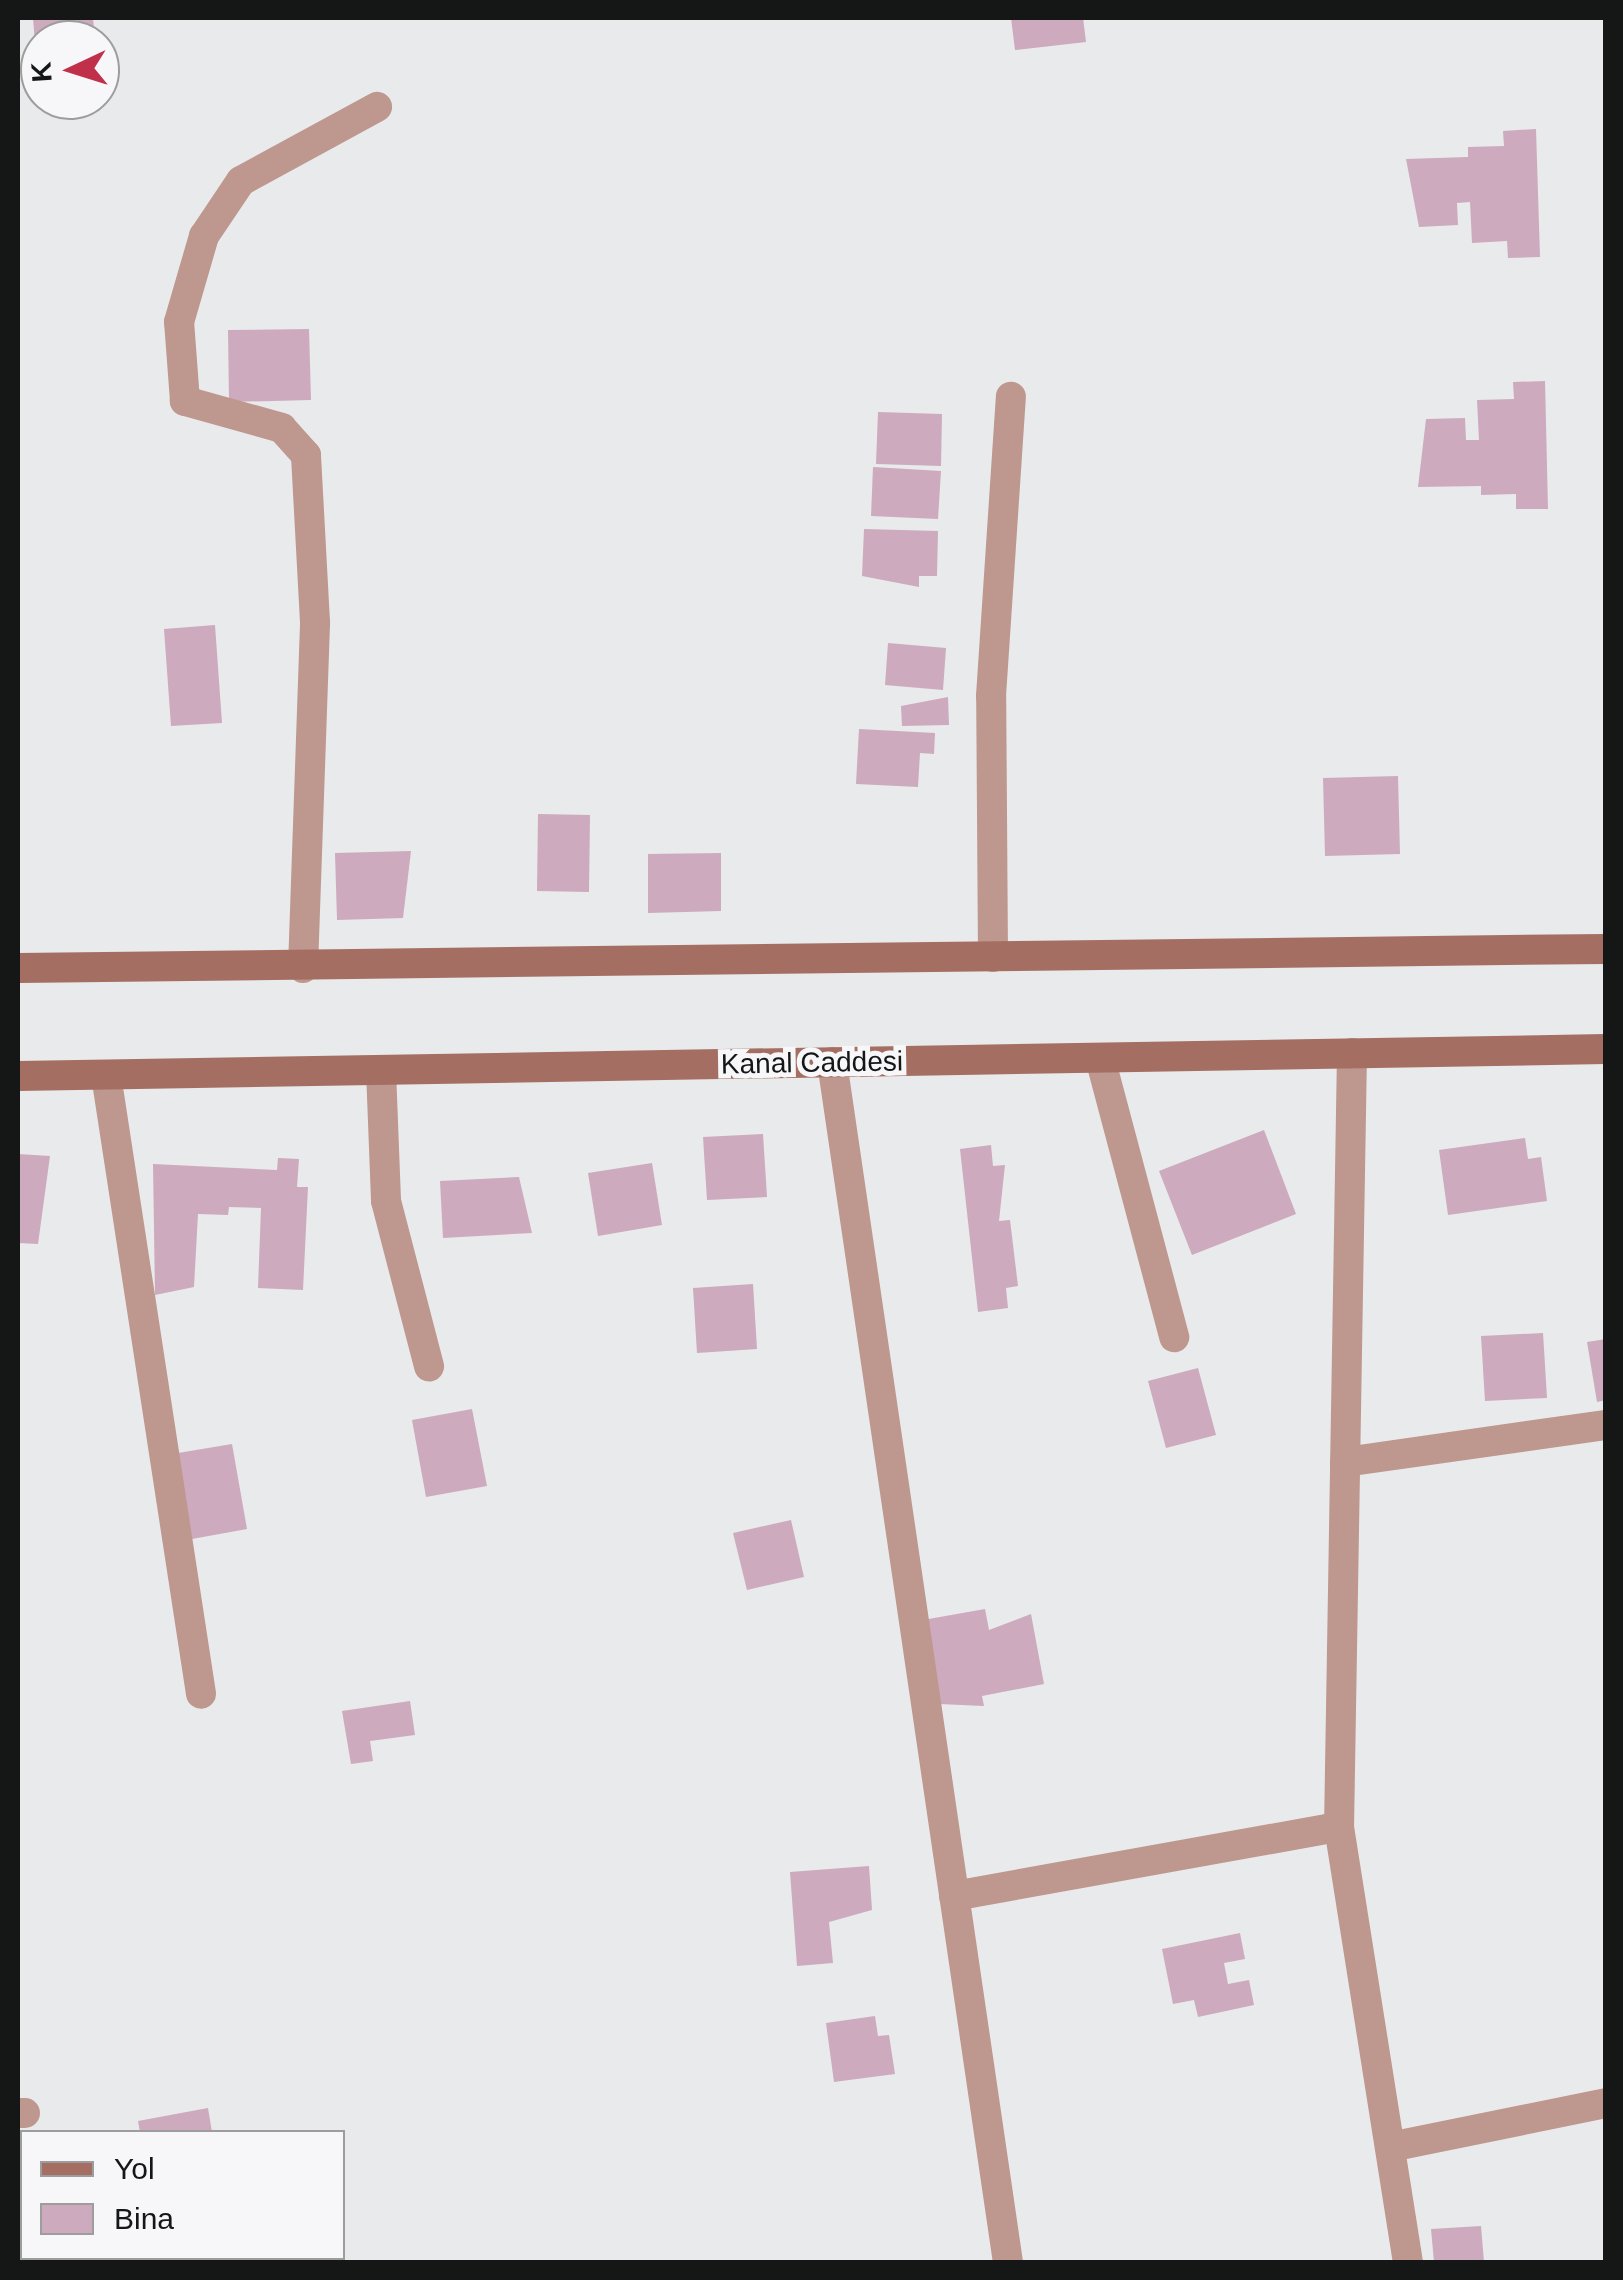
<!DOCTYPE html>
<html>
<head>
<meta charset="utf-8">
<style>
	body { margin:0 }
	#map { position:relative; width:1623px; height:2280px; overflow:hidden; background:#e9eaec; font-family:Arial,sans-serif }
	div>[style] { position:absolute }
	.building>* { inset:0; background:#cdaabe }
	.street>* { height:30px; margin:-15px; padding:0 15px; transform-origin:15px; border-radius:15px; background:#be978e }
	.secondary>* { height:30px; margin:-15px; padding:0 15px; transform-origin:15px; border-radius:15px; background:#a56e62 }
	span { translate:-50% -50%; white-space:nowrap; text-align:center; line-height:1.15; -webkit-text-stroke:10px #f7f7f9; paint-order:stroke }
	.street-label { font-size:28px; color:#151616 }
	.frame { position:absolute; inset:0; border:20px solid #151616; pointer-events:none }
	.legend { position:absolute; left:20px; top:2130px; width:325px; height:130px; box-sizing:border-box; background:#f7f7f9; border:2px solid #9d9d9e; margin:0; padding:12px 18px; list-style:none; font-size:30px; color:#151616 }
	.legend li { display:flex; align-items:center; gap:20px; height:50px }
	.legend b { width:50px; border:2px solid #9d9d9e }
	.north { position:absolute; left:20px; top:20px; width:100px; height:100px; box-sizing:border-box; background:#f7f7f9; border:2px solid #9d9d9e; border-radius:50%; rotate:266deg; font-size:28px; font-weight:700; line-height:40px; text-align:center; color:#151616 }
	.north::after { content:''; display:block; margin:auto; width:35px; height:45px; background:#c0304a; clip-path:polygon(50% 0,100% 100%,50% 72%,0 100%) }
</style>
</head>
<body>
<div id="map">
	<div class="building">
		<i style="clip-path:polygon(33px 18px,93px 18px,95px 40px,40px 40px,37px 69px)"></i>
		<i style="clip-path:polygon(1011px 18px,1083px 18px,1086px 42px,1015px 50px)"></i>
		<i style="clip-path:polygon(108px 37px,109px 65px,100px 65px,100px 38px)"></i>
		<i style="clip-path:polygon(1536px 129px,1540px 257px,1508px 258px,1507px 241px,1472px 243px,1470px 202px,1457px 203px,1458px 225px,1419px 227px,1406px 159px,1468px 157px,1468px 147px,1504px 146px,1503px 131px)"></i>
		<i style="clip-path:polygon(309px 329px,311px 400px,229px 402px,228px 330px)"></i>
		<i style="clip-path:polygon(1545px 381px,1548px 509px,1516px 509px,1516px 494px,1481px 495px,1481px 486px,1418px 487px,1426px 419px,1465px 418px,1466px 440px,1479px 440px,1477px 400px,1514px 399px,1513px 382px)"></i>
		<i style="clip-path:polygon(878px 412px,942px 414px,941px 466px,876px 464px)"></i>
		<i style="clip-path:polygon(873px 467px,941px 471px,938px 519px,871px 516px)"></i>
		<i style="clip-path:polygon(864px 529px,938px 531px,937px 576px,919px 576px,919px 587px,862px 576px)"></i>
		<i style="clip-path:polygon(215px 625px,222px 723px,171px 726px,164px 629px)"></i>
		<i style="clip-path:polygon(888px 643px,946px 648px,943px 690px,885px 685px)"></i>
		<i style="clip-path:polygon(948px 697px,949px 725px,902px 726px,901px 706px)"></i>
		<i style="clip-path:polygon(859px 729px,935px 733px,934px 754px,920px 753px,918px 787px,856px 784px)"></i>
		<i style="clip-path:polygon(1398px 776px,1400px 854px,1325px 856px,1323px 778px)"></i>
		<i style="clip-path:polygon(538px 814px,590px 815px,589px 892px,537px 891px)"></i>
		<i style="clip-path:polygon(411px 851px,403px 918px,337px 920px,335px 853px)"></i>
		<i style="clip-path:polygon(721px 853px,721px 911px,648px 913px,648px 854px)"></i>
		<i style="clip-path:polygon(1264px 1130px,1296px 1214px,1192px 1255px,1159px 1171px)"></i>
		<i style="clip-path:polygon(763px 1134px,767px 1197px,707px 1200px,703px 1137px)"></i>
		<i style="clip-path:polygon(1525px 1138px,1528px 1159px,1541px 1157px,1547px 1201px,1448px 1215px,1439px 1150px)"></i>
		<i style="clip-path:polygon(991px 1145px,993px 1166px,1005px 1165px,999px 1221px,1010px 1220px,1018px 1286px,1006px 1288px,1008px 1308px,978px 1312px,960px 1149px)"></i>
		<i style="clip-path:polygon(18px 1154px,50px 1156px,38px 1244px,18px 1243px)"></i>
		<i style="clip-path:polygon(278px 1158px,299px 1159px,297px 1187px,308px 1187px,303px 1290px,258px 1288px,261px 1208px,229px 1207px,228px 1215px,198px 1214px,194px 1287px,155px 1295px,153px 1164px,277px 1170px)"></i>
		<i style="clip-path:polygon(652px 1163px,662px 1225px,598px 1236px,588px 1173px)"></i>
		<i style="clip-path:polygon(519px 1177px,532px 1233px,443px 1238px,440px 1181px)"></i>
		<i style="clip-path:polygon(753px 1284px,757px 1349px,697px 1353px,693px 1288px)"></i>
		<i style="clip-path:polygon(1543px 1333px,1547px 1398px,1485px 1401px,1481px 1336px)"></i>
		<i style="clip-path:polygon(1606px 1339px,1606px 1400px,1597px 1402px,1587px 1342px)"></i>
		<i style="clip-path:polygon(1198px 1368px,1216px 1435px,1166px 1448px,1148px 1381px)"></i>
		<i style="clip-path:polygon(472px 1409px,487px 1486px,426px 1497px,412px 1420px)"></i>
		<i style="clip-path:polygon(232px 1444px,247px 1529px,192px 1539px,178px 1453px)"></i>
		<i style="clip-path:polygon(791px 1520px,804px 1577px,747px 1590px,733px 1533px)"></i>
		<i style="clip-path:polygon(985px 1609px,989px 1630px,1031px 1614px,1044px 1684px,982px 1696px,984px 1706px,939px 1704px,923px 1620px)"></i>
		<i style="clip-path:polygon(410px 1701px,415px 1735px,370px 1741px,373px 1761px,351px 1764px,342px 1711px)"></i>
		<i style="clip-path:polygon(869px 1866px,872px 1910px,829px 1922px,833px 1963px,797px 1966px,790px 1872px)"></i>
		<i style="clip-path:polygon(1240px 1933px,1245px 1959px,1224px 1963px,1228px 1984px,1249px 1980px,1254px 2005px,1198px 2017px,1194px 2000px,1173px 2004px,1162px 1949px)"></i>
		<i style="clip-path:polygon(875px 2016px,878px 2036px,889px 2035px,895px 2074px,834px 2082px,826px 2023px)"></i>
		<i style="clip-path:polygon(208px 2108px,212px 2132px,140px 2132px,138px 2121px)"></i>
		<i style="clip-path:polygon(22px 2148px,22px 2241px,18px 2242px,18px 2149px)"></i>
		<i style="clip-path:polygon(1481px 2226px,1484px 2262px,1434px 2262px,1431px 2229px)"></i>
	</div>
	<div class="street">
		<i style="left:993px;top:957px;width:261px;rotate:-90.4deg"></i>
		<i style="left:991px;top:696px;width:300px;rotate:-86.2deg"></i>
		<i style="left:303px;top:968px;width:346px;rotate:-88deg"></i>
		<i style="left:315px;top:622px;width:167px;rotate:-93.1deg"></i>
		<i style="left:306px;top:455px;width:36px;rotate:-132deg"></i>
		<i style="left:282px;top:428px;width:101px;rotate:-164.4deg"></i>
		<i style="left:185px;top:401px;width:79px;rotate:-94.3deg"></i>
		<i style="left:179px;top:322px;width:90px;rotate:-73.8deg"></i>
		<i style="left:204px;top:236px;width:66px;rotate:-56.1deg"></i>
		<i style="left:241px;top:181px;width:155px;rotate:-28.6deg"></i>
		<i style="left:1352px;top:1053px;width:774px;rotate:90.96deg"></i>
		<i style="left:1339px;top:1827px;width:440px;rotate:81deg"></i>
		<i style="left:1100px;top:1058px;width:289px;rotate:75.1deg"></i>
		<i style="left:832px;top:1062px;width:1213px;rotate:81.66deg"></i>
		<i style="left:381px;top:1070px;width:131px;rotate:87.8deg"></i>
		<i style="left:386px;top:1201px;width:171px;rotate:75.4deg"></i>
		<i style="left:106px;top:1075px;width:626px;rotate:81.27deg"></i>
		<i style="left:1345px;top:1462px;width:264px;rotate:-8.1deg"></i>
		<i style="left:954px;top:1896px;width:391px;rotate:-10.2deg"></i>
		<i style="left:18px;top:2113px;width:7px"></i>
		<i style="left:1390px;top:2147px;width:220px;rotate:-11.5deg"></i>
	</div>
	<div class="secondary">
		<i style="left:18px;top:968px;width:1588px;rotate:-0.69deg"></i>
		<i style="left:18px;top:1076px;width:1588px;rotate:-0.97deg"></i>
	</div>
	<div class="street-label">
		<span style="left:812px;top:1063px;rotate:-1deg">Kanal Caddesi</span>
	</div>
	<div class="frame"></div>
	<ul class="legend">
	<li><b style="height:12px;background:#a56e62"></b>Yol</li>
	<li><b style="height:28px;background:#cdaabe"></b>Bina</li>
	</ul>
	<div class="north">K</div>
</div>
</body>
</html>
